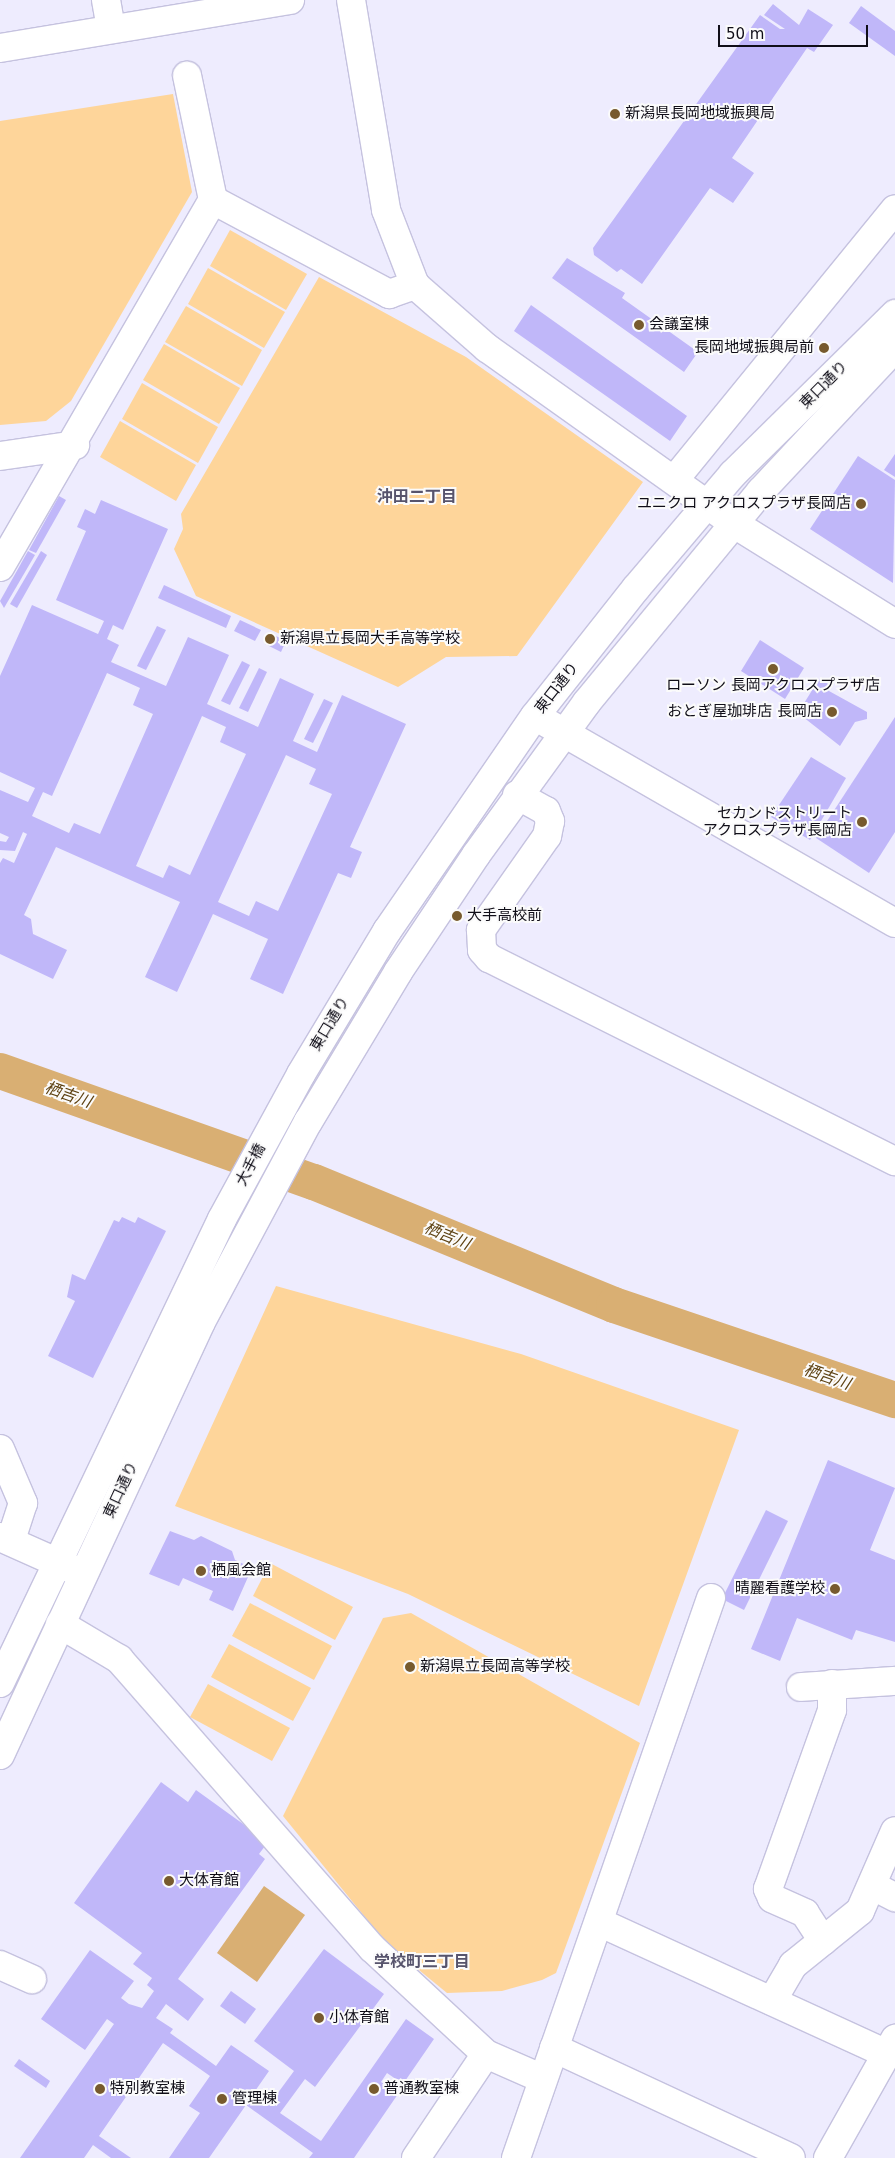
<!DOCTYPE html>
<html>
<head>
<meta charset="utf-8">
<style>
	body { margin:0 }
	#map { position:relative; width:895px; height:2158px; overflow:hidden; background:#eeecfe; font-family:"DejaVu Sans","Noto Sans JP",sans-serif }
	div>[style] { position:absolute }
	.green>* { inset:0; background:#fed59a }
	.forest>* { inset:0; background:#d9af73 }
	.river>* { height:36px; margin:-18px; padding:0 18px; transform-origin:18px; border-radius:18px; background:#d9af73 }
	.building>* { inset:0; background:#c0b7f9 }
	.roads { filter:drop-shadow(1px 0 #c5c2df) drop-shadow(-1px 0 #c5c2df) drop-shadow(0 1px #c5c2df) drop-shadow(0 -1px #c5c2df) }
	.minor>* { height:28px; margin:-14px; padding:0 14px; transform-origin:14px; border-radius:14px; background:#fff }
	.dots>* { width:14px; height:14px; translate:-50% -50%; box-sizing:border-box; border:2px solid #fbfbfb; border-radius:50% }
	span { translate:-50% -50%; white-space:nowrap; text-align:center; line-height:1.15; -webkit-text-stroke:4px #fbfbfb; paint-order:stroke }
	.poi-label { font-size:15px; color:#100e18 }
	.left { translate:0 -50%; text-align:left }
	.right { translate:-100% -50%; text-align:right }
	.street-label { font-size:15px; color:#100e18 }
	.neighbourhood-label { font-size:16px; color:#57546c; font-weight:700 }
	.water-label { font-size:16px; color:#5e4212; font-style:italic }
	.scale { position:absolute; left:718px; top:25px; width:150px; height:22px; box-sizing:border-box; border:2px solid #100e18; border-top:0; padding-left:6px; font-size:15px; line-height:18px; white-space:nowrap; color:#100e18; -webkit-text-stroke:4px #fbfbfb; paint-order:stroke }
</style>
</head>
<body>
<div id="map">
	<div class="green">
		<i style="clip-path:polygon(173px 94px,192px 192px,71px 401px,46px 421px,0 425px,0 121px)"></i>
		<i style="clip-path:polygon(230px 230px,307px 274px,286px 310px,210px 266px)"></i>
		<i style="clip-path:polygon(208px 268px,285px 312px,264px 348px,188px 304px)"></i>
		<i style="clip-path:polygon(319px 277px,466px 357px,643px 482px,517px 656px,446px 657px,398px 687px,196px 596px,174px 549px,183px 529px,181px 514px)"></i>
		<i style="clip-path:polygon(186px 306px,262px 350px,242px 386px,165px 342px)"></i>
		<i style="clip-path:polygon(164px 344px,240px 388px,219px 424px,143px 380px)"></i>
		<i style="clip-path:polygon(142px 383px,218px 427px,198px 463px,122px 419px)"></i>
		<i style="clip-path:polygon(120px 421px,196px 465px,176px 501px,100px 457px)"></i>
		<i style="clip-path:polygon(276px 1286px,521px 1354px,739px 1430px,639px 1706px,408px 1594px,175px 1506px)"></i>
		<i style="clip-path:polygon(270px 1563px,353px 1607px,335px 1640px,253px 1596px)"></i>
		<i style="clip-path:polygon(250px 1603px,332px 1646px,314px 1680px,232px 1636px)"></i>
		<i style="clip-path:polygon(411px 1613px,640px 1743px,556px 1973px,542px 1980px,502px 1991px,447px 1993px,386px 1943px,283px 1816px,383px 1618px)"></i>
		<i style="clip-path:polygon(229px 1644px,311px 1688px,293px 1721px,211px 1677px)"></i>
		<i style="clip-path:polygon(208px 1684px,290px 1728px,272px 1761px,190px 1717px)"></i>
	</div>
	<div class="forest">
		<i style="clip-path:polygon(264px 1886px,305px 1915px,257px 1982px,217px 1953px)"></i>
	</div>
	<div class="river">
		<i style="left:0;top:1071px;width:333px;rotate:19.5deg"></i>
		<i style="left:314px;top:1182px;width:324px;rotate:22.3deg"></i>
		<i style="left:614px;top:1305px;width:297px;rotate:18.7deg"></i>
	</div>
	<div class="building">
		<i style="clip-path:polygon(773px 4px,799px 25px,808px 9px,833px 25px,814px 52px,807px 48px,732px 158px,754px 173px,733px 203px,710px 188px,642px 284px,621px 269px,617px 272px,594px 255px,593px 248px,760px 15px,780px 29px,785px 29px,764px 15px)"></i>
		<i style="clip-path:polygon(861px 6px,895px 31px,895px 56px,849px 23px)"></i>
		<i style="clip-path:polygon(567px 258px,625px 293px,622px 298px,698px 352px,684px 372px,552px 278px)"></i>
		<i style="clip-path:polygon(531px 305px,687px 416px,670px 441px,514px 331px)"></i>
		<i style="clip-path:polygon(895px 454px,895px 477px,884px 470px)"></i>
		<i style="clip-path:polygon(858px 456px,895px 480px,893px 583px,810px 529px)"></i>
		<i style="clip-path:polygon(59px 496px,66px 500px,36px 553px,29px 550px)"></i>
		<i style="clip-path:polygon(evenodd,101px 500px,168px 529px,123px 630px,113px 625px,107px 639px,119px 645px,111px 662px,166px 686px,188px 637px,229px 655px,207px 704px,258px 727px,280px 678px,314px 694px,293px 741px,317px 752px,342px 695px,406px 724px,350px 847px,362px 852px,351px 878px,338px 873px,283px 994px,250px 979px,268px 939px,213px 914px,177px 992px,145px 977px,180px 902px,56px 847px,24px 915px,31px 919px,33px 934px,67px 950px,53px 979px,0 954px,0 863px,3px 858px,14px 863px,27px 834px,23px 832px,15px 851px,0 850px,0 841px,6px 842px,9px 837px,0 833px,0 790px,28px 802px,35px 788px,0 772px,0 676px,32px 605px,98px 634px,104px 621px,56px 600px,86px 531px,77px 527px,85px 509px,95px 514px,101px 500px,107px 673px,140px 688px,133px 705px,153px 714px,100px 834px,74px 823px,69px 833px,32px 816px,43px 792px,52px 796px,107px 673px,101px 500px,202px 716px,226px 727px,220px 742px,246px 754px,190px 875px,169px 865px,163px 878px,136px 866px,202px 716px,101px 500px,286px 755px,316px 769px,309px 784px,332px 794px,278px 911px,256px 901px,249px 916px,218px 902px,286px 755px)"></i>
		<i style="clip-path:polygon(28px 551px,35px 555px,4px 608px,0 601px)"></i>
		<i style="clip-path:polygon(41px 551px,47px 555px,17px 608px,10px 604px)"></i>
		<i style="clip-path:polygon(164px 585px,231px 616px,226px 628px,158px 598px)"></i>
		<i style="clip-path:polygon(240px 620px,261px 630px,255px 641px,234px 631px)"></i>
		<i style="clip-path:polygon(157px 626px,166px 630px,146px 670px,137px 666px)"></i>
		<i style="clip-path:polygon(270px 633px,286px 641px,281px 652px,265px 644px)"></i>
		<i style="clip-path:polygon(760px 640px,804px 668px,785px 699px,741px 671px)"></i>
		<i style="clip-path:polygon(242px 661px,250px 665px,230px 705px,221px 701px)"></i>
		<i style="clip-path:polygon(259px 668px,267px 672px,248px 712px,239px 708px)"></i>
		<i style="clip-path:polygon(819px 679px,830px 685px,829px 691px,867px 712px,867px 719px,855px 722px,840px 746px,798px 713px)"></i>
		<i style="clip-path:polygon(324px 699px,333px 703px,313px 743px,304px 739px)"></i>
		<i style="clip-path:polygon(895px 717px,895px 832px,869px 873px,816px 838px)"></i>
		<i style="clip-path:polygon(811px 757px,846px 778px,810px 840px,771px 817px)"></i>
		<i style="clip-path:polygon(122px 1217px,135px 1223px,138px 1217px,166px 1231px,93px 1378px,48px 1356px,75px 1301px,67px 1297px,72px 1274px,85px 1280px,114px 1220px,119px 1222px)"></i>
		<i style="clip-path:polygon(828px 1460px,895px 1488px,870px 1550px,895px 1560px,895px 1642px,856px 1630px,852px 1640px,797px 1618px,780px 1661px,751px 1649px)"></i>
		<i style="clip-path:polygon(766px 1510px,788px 1521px,744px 1610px,722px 1599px)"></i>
		<i style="clip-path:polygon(170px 1531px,194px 1540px,201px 1536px,232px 1551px,235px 1560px,252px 1568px,233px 1611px,209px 1600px,213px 1591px,183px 1578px,179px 1586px,149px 1574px)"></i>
		<i style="clip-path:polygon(161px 1782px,188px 1802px,196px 1790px,268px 1842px,259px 1854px,265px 1859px,178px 1979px,204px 1999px,188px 2021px,166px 2004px,156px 2018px,173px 2029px,170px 2033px,216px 2066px,231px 2045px,269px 2071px,253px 2094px,269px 2105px,294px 2071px,254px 2041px,324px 1949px,384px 1994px,315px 2087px,305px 2079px,280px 2113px,321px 2141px,406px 2019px,434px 2039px,403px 2084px,387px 2073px,381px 2082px,398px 2094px,354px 2158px,309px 2158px,313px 2153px,246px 2105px,209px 2158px,169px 2158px,200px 2113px,189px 2106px,210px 2076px,163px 2043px,99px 2136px,131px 2158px,111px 2158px,93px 2145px,84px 2158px,20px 2158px,114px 2024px,107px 2019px,85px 2050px,41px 2019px,90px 1950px,134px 1981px,121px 1998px,129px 2004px,142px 2008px,154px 1991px,147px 1985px,152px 1978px,133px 1964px,142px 1953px,74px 1903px)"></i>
		<i style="clip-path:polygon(231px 1991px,256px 2009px,245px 2024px,220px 2006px)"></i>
		<i style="clip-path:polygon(19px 2059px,50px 2081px,46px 2088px,14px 2066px)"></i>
	</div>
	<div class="roads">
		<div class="minor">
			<i style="left:106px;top:0;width:29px;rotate:80deg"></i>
			<i style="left:351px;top:0;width:213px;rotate:80.5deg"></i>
			<i style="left:386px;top:210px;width:80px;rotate:68.9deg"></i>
			<i style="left:415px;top:285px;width:96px;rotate:41.2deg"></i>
			<i style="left:487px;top:348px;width:302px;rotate:35.4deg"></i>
			<i style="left:733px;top:523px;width:191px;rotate:31.9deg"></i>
			<i style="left:0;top:48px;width:294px;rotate:-9.4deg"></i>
			<i style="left:213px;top:200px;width:200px;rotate:28.1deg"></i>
			<i style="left:389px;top:294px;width:28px;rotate:-19deg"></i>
			<i style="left:0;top:456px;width:76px;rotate:-8.3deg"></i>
			<i style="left:675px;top:479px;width:348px;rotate:-50.8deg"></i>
			<i style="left:0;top:567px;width:424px;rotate:-59.9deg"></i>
			<i style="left:213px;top:200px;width:127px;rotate:-101.8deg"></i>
			<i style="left:547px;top:723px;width:401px;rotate:29.9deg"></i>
			<i style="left:517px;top:795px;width:33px;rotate:29deg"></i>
			<i style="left:546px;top:811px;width:11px;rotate:68deg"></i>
			<i style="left:550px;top:821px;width:15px;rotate:101deg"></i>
			<i style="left:547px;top:836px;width:115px;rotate:125.1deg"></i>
			<i style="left:481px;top:930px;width:20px;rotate:87deg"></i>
			<i style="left:482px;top:950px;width:11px;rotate:49deg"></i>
			<i style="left:489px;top:958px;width:454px;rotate:26.6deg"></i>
			<i style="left:0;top:1449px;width:59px;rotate:66.9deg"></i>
			<i style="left:23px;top:1503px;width:40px;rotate:108deg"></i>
			<i style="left:0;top:1537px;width:79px;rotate:24deg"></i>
			<i style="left:60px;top:1624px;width:69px;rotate:30.7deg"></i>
			<i style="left:119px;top:1659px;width:384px;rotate:48.8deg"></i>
			<i style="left:372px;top:1948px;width:156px;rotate:42.9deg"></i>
			<i style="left:486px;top:2054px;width:62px;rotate:23.7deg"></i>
			<i style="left:0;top:1683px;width:514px;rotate:-64.43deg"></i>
			<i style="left:222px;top:1219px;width:165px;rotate:-61.4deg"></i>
			<i style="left:301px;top:1074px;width:167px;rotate:-59deg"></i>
			<i style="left:387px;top:931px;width:261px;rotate:-55.5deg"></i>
			<i style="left:535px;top:716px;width:164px;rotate:-51.7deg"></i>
			<i style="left:637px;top:587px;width:148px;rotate:-49.7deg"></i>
			<i style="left:733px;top:474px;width:228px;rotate:-44.6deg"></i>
			<i style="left:801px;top:1687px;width:94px;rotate:-3.7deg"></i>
			<i style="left:0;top:1755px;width:477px;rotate:-65.1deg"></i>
			<i style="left:201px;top:1322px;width:227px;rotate:-61.9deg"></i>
			<i style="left:308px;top:1122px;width:175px;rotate:-59deg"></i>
			<i style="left:398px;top:972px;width:141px;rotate:-56.3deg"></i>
			<i style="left:476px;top:855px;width:189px;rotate:-54deg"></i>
			<i style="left:587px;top:702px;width:273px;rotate:-50.5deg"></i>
			<i style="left:761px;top:491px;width:196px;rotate:-46.9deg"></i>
			<i style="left:873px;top:1886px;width:25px;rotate:27deg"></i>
			<i style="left:601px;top:1923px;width:312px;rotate:24.6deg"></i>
			<i style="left:823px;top:1941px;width:33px;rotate:-123deg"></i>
			<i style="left:805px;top:1913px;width:36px;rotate:-156deg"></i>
			<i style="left:772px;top:1898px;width:10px;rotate:-114deg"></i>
			<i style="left:768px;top:1889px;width:190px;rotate:-70.3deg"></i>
			<i style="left:832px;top:1710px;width:26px;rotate:-90deg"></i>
			<i style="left:0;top:1965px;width:35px;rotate:24deg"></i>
			<i style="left:772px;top:2001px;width:42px;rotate:-59.7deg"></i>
			<i style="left:793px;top:1965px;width:86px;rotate:-38.9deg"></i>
			<i style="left:860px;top:1911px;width:87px;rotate:-66.4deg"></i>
			<i style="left:554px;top:2048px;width:261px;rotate:24.9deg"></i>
			<i style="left:416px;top:2158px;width:125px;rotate:-56.1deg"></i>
			<i style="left:516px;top:2158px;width:593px;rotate:-70.8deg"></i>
			<i style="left:828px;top:2158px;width:137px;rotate:-60.6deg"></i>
		</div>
	</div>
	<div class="dots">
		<i style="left:615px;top:114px;background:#775a2e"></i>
		<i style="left:639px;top:325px;background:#775a2e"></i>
		<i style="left:824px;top:348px;background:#775a2e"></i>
		<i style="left:861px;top:504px;background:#775a2e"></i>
		<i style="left:270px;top:639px;background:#775a2e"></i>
		<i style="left:773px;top:669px;background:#775a2e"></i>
		<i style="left:832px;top:712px;background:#775a2e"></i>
		<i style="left:862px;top:822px;background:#775a2e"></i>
		<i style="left:457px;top:916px;background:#775a2e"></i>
		<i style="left:201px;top:1571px;background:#775a2e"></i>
		<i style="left:835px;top:1589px;background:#775a2e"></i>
		<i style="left:410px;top:1667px;background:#775a2e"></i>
		<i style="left:169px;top:1881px;background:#775a2e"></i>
		<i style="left:319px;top:2018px;background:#775a2e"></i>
		<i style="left:100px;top:2089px;background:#775a2e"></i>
		<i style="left:374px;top:2089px;background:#775a2e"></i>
		<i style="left:222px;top:2099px;background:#775a2e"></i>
	</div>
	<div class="poi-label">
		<span class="left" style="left:625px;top:114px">新潟県長岡地域振興局</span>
		<span class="left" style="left:649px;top:325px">会議室棟</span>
		<span class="right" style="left:814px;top:348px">長岡地域振興局前</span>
		<span class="right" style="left:851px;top:504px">ユニクロ アクロスプラザ長岡店</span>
		<span class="left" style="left:280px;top:639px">新潟県立長岡大手高等学校</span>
		<span style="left:773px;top:686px">ローソン 長岡アクロスプラザ店</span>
		<span class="right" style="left:822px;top:712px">おとぎ屋珈琲店 長岡店</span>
		<span class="right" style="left:852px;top:822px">セカンドストリート<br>アクロスプラザ長岡店</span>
		<span class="left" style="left:467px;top:916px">大手高校前</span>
		<span class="left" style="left:211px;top:1571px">栖風会館</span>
		<span class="right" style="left:825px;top:1589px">晴麗看護学校</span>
		<span class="left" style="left:420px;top:1667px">新潟県立長岡高等学校</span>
		<span class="left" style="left:179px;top:1881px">大体育館</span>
		<span class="left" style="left:329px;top:2018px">小体育館</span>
		<span class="left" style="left:110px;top:2089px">特別教室棟</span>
		<span class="left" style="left:384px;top:2089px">普通教室棟</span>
		<span class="left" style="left:232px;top:2099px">管理棟</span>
	</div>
	<div class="street-label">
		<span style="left:824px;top:385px;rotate:-45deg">東口通り</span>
		<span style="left:557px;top:688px;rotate:-52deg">東口通り</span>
		<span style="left:330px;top:1024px;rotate:-59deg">東口通り</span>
		<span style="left:251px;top:1165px;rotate:-62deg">大手橋</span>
		<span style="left:121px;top:1490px;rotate:-65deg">東口通り</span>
	</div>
	<div class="neighbourhood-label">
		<span style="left:417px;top:497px">沖田二丁目</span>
		<span style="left:422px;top:1962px">学校町三丁目</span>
	</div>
	<div class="water-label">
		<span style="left:68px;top:1095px;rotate:19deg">栖吉川</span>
		<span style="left:447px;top:1236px;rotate:22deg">栖吉川</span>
		<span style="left:827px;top:1377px;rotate:19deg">栖吉川</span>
	</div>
	<div class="scale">50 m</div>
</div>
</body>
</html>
